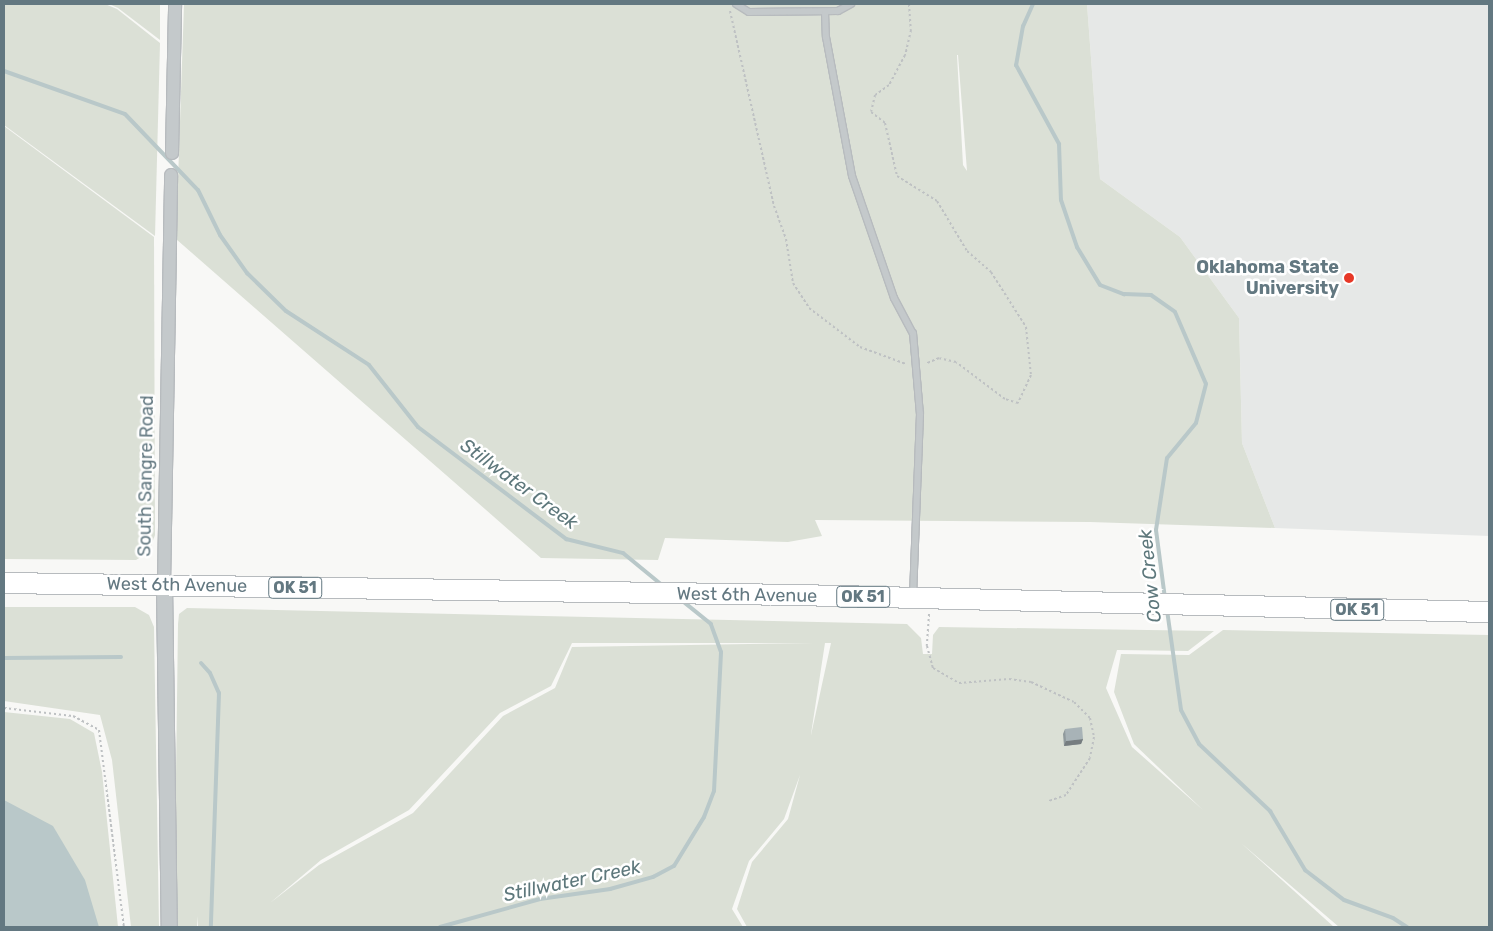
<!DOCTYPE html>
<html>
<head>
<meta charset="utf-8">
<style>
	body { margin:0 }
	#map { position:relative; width:1493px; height:931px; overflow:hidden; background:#f8f8f6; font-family:Rubik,sans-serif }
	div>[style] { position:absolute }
	.built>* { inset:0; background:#e6e8e7 }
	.green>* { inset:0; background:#dbe0d6 }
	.water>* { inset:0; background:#b9c8c9 }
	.stream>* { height:4px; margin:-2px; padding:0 2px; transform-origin:2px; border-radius:2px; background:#b9c8c9 }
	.path>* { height:2px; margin-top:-1px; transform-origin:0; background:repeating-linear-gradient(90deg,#bec1c3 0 2.5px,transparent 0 5px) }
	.roads { filter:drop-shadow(1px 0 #b7bbbe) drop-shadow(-1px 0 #b7bbbe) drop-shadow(0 1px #b7bbbe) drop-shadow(0 -1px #b7bbbe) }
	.service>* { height:6px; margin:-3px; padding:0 3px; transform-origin:3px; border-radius:3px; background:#c4c9cb }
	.minor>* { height:12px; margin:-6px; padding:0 6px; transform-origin:6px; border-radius:6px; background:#c4c9cb }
	.tertiary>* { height:15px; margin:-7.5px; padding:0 7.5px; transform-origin:7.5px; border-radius:7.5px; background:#c4c9cb }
	.trunk>* { height:20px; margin:-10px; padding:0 10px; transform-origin:10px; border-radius:10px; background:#fff }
	.wall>* { inset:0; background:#909a9d }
	.shaded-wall>* { inset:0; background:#767d80 }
	.building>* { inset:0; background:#a8b3b7 }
	.dots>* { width:14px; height:14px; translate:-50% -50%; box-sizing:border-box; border:2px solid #fff; border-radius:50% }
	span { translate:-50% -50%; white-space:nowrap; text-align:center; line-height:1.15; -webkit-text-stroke:5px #fff; paint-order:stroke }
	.shield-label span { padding:1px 4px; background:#fff; border:1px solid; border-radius:4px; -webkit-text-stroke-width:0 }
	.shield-label { font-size:16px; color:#637881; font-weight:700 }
	.poi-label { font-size:18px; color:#637881; font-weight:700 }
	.right { translate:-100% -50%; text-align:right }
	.street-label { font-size:18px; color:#637881 }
	.water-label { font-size:19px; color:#5e787c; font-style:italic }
	.frame { position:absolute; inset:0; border:5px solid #637881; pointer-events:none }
</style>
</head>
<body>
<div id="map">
	<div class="built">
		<i style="clip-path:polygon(1087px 4px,1489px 4px,1489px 536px,1275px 528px,1242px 443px,1239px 318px,1180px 237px,1100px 179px)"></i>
	</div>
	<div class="green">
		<i style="clip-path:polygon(4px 4px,105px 4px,117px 9px,160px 43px,155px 236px,4px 125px)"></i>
		<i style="clip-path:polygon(109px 4px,160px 4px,160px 40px,118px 8px)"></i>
		<i style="clip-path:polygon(evenodd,184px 4px,1087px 4px,1100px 179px,1180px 237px,1239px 318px,1242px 443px,1275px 528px,1090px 522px,815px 520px,822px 536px,788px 542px,665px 538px,658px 560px,541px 558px,176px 239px,184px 4px,957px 55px,958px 55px,967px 171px,963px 165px,957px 55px)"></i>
		<i style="clip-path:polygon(4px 126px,154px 237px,155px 535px,149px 552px,136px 560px,4px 559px)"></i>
		<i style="clip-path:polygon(4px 607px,135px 607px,149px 615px,154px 627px,159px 927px,131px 927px,112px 760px,100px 715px,4px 701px)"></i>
		<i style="clip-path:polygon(evenodd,187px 608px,907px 624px,921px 638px,923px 654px,932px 654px,933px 635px,939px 627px,1214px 631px,1188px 651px,1117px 650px,1106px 688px,1132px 747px,1203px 810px,1134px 744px,1114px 692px,1121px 654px,1189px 655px,1223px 630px,1489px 635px,1489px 927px,1339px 927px,1241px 843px,1334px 927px,747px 927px,737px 909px,752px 862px,788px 819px,800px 775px,784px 819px,749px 861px,732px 909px,743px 927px,198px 927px,198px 916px,197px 927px,174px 927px,178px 624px,179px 614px,187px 608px,572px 643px,814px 643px,572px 647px,555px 688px,503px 716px,413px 813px,319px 865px,270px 903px,321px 860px,409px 810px,500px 713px,551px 686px,572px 643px,187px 608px,825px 643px,831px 643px,811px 735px,811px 734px,825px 643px)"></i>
		<i style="clip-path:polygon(4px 712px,70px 719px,94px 733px,102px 772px,118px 927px,4px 927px)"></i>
	</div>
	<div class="water">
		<i style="clip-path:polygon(4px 800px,53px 826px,85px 880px,99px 927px,4px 927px)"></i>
	</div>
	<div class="stream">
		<i style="left:1033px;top:4px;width:24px;rotate:114deg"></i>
		<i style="left:1023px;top:26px;width:40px;rotate:100deg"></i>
		<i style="left:1016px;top:65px;width:90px;rotate:61.4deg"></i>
		<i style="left:1059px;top:144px;width:56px;rotate:88deg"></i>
		<i style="left:1061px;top:200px;width:50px;rotate:71.2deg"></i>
		<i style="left:1077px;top:247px;width:44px;rotate:58.8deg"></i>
		<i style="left:1100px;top:285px;width:26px;rotate:21deg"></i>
		<i style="left:1124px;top:294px;width:27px;rotate:2deg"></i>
		<i style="left:1151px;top:295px;width:29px;rotate:35deg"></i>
		<i style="left:1175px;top:312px;width:78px;rotate:66.7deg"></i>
		<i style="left:1206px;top:384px;width:40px;rotate:104.4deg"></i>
		<i style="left:1196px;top:423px;width:45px;rotate:129.6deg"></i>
		<i style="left:1167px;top:458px;width:73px;rotate:98.7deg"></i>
		<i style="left:1156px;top:530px;width:69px;rotate:82.5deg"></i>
		<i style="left:4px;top:71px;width:128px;rotate:19.6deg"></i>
		<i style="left:125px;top:114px;width:105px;rotate:46.2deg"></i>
		<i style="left:198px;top:190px;width:50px;rotate:63.9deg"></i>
		<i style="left:220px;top:235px;width:47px;rotate:54.6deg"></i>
		<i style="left:247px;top:273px;width:54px;rotate:44.3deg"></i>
		<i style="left:286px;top:311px;width:99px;rotate:33deg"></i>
		<i style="left:369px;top:365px;width:79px;rotate:51.7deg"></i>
		<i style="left:418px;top:427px;width:186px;rotate:37.1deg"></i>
		<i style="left:566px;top:539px;width:59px;rotate:13.8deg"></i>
		<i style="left:623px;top:553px;width:50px;rotate:39.4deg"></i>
		<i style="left:1167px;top:610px;width:101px;rotate:82deg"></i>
		<i style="left:1181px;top:710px;width:38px;rotate:62deg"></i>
		<i style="left:1199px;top:744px;width:98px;rotate:43.3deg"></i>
		<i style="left:1270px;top:811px;width:69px;rotate:59.3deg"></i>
		<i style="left:1305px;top:870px;width:49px;rotate:37.6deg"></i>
		<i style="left:1344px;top:900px;width:52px;rotate:20.2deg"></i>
		<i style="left:1393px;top:918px;width:17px;rotate:33deg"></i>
		<i style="left:4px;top:658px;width:117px;rotate:-0.5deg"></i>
		<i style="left:201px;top:663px;width:13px;rotate:48deg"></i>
		<i style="left:210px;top:673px;width:22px;rotate:66deg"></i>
		<i style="left:219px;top:693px;width:234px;rotate:92deg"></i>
		<i style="left:440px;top:927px;width:104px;rotate:-15.6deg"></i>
		<i style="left:540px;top:899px;width:71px;rotate:-8.1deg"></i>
		<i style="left:610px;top:889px;width:45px;rotate:-15.6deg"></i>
		<i style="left:653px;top:877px;width:24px;rotate:-28deg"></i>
		<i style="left:674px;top:866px;width:57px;rotate:-58.5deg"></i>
		<i style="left:704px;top:817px;width:28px;rotate:-69deg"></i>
		<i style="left:714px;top:791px;width:139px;rotate:-87.1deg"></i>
		<i style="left:721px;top:652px;width:30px;rotate:-110deg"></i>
		<i style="left:711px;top:624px;width:38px;rotate:-141deg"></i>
	</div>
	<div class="path">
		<i style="left:909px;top:4px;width:26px;rotate:86deg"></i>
		<i style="left:911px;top:30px;width:26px;rotate:103deg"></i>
		<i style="left:905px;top:55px;width:34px;rotate:118deg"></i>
		<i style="left:889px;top:85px;width:17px;rotate:144deg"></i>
		<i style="left:875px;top:95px;width:17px;rotate:103deg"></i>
		<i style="left:871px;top:112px;width:18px;rotate:38deg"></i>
		<i style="left:885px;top:123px;width:54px;rotate:77.2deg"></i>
		<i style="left:897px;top:176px;width:47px;rotate:32deg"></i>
		<i style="left:937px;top:201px;width:58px;rotate:59deg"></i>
		<i style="left:967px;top:251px;width:32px;rotate:41deg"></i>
		<i style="left:991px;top:272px;width:65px;rotate:57.5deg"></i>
		<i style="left:1026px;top:327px;width:48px;rotate:84.1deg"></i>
		<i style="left:1031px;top:375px;width:31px;rotate:115deg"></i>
		<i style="left:1018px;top:403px;width:14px;rotate:-163deg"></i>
		<i style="left:1005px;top:399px;width:61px;rotate:-142.9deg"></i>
		<i style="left:956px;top:362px;width:17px;rotate:-167deg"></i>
		<i style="left:939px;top:358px;width:15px;rotate:157deg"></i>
		<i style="left:730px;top:11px;width:200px;rotate:77.3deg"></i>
		<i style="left:774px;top:206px;width:35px;rotate:70deg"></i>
		<i style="left:786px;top:239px;width:45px;rotate:81deg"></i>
		<i style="left:793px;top:283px;width:30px;rotate:57deg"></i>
		<i style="left:809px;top:308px;width:64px;rotate:37.4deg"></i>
		<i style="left:860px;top:347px;width:49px;rotate:20.3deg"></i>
		<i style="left:929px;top:614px;width:32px;rotate:94deg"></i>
		<i style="left:927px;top:646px;width:23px;rotate:75deg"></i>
		<i style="left:933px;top:668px;width:30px;rotate:30deg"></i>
		<i style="left:959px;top:683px;width:50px;rotate:-4.6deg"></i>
		<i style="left:1009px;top:679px;width:22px;rotate:8deg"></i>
		<i style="left:1031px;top:682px;width:47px;rotate:24.9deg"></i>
		<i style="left:1074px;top:702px;width:23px;rotate:45deg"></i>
		<i style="left:1090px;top:718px;width:19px;rotate:78deg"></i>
		<i style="left:1094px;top:737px;width:21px;rotate:101deg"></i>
		<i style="left:1090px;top:758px;width:44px;rotate:123deg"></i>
		<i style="left:1066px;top:795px;width:18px;rotate:161deg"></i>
		<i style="left:4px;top:708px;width:69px;rotate:6.6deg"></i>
		<i style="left:73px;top:716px;width:30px;rotate:28deg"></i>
		<i style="left:99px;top:730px;width:199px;rotate:82.8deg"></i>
	</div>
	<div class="roads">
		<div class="service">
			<i style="left:736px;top:4px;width:15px;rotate:32deg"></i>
			<i style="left:749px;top:12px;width:89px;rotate:-0.6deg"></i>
			<i style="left:838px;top:11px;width:15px;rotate:-28deg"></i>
			<i style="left:825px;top:12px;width:25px;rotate:88deg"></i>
			<i style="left:826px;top:37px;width:141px;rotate:79.4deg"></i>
			<i style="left:852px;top:176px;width:129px;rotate:71deg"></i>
			<i style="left:894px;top:298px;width:40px;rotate:62deg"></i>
			<i style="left:913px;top:333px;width:81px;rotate:85.1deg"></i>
			<i style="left:920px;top:414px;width:181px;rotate:92.2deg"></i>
		</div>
		<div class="minor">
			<i style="left:172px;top:153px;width:149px;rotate:-88.8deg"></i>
			<i style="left:164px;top:585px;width:410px;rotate:-89deg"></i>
		</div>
		<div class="tertiary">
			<i style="left:164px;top:585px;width:342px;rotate:89.2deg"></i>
		</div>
		<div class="trunk">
			<i style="left:4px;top:583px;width:793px;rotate:0.87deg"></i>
			<i style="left:797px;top:595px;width:692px;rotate:1.41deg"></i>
		</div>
	</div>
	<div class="wall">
		<i style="clip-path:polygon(1065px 729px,1083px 739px,1081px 744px,1064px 746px,1063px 734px)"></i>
	</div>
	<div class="shaded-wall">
		<i style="clip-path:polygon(1083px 739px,1081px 744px,1064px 746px,1066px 741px)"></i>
	</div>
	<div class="building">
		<i style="clip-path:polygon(1082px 727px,1083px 739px,1066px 741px,1065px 729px)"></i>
	</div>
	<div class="dots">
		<i style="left:1349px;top:278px;background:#e73827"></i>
	</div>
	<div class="shield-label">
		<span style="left:295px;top:588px">OK 51</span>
		<span style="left:863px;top:597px">OK 51</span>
		<span style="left:1357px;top:610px">OK 51</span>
	</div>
	<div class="poi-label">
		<span class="right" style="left:1339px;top:278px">Oklahoma State<br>University</span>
	</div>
	<div class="street-label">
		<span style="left:146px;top:476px;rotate:-89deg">South Sangre Road</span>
		<span style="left:177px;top:585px;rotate:1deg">West 6th Avenue</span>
		<span style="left:747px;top:595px;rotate:1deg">West 6th Avenue</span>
	</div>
	<div class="water-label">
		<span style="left:519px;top:484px;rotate:36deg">Stillwater Creek</span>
		<span style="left:1150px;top:576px;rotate:-96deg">Cow Creek</span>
		<span style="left:572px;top:881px;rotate:-12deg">Stillwater Creek</span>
	</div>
	<div class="frame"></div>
</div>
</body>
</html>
